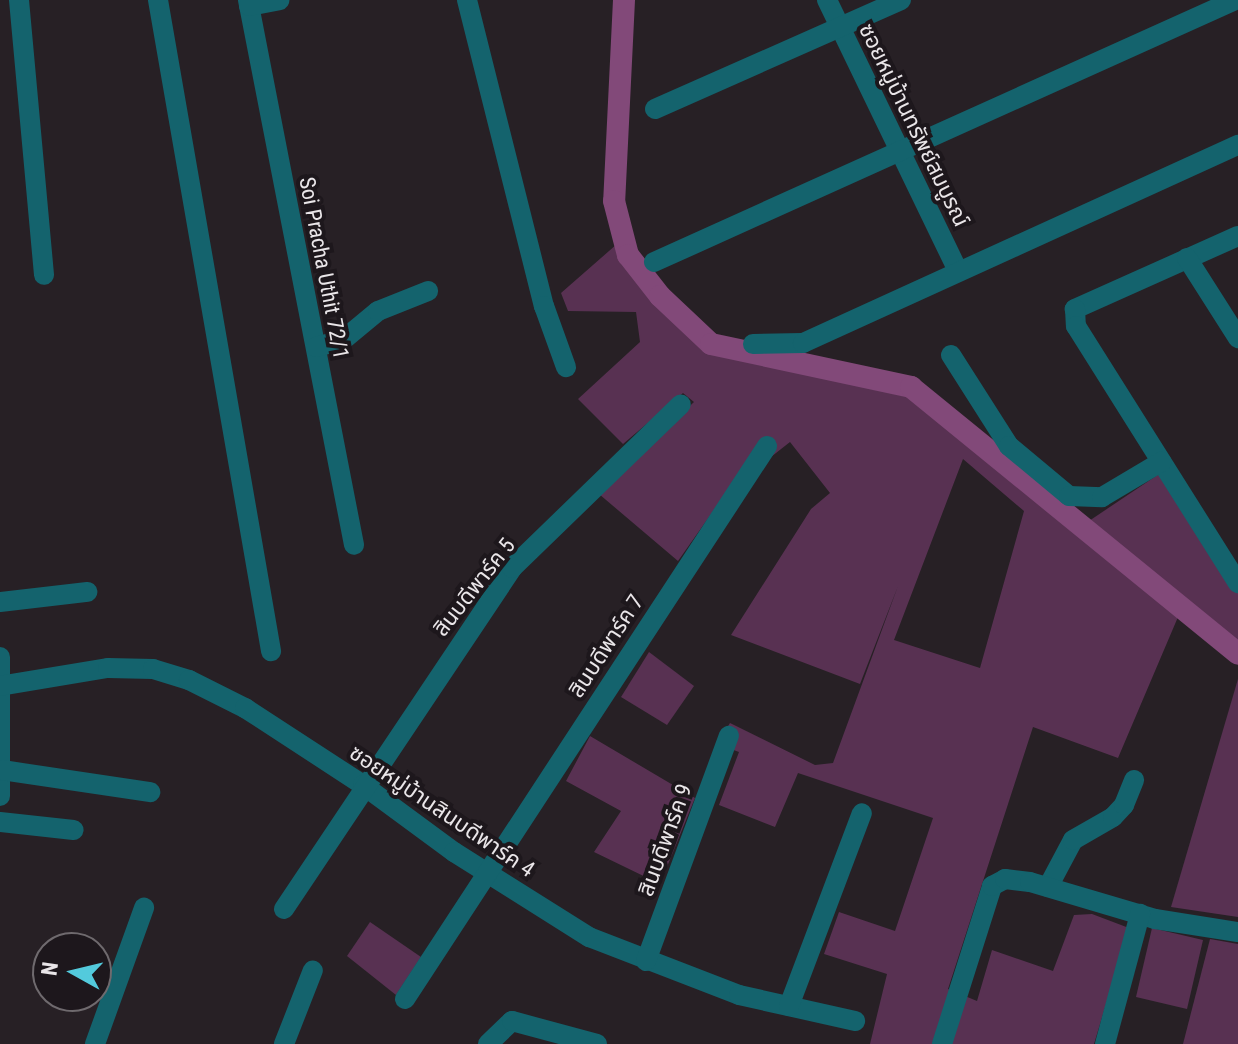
<!DOCTYPE html>
<html>
<head>
<meta charset="utf-8">
<style>
	body { margin:0 }
	#map { position:relative; width:1238px; height:1044px; overflow:hidden; background:#272025; font-family:"Roboto Condensed","Noto Sans Thai",sans-serif }
	div>[style] { position:absolute }
	.green>* { inset:0; background:#583152 }
	.canal>* { height:22px; margin:-11px; padding:0 11px; transform-origin:11px; border-radius:11px; background:#824979 }
	.minor>* { height:20px; margin:-10px; padding:0 10px; transform-origin:10px; border-radius:10px; background:#14636d }
	span { translate:-50% -50%; white-space:nowrap; text-align:center; line-height:1.15; -webkit-text-stroke:8px #1d171c; paint-order:stroke }
	.street-label { font-size:22px; color:#eae6e9 }
	.north { position:absolute; left:32px; top:932px; width:80px; height:80px; box-sizing:border-box; background:#1d171c; border:2px solid #6f6a6e; border-radius:50%; rotate:278deg; font-size:22px; font-weight:700; line-height:32px; text-align:center; color:#eae6e9 }
	.north::after { content:''; display:block; margin:auto; width:28px; height:36px; background:#53cadc; clip-path:polygon(50% 0,100% 100%,50% 72%,0 100%) }
</style>
</head>
<body>
<div id="map">
	<div class="green">
		<i style="clip-path:polygon(evenodd,617px 244px,637px 278px,672px 318px,708px 349px,905px 390px,1078px 527px,1178px 617px,1118px 758px,1033px 727px,948px 989px,977px 1001px,992px 950px,1053px 971px,1074px 915px,1092px 914px,1129px 928px,1094px 1044px,870px 1044px,887px 974px,824px 954px,839px 912px,895px 931px,933px 818px,798px 773px,775px 827px,719px 805px,739px 752px,717px 744px,730px 723px,815px 765px,833px 763px,898px 586px,860px 684px,731px 635px,811px 509px,830px 493px,790px 442px,762px 464px,752px 456px,678px 561px,599px 494px,694px 402px,683px 393px,623px 444px,578px 399px,640px 342px,636px 312px,568px 311px,561px 293px,617px 244px,963px 459px,1024px 511px,980px 668px,894px 640px,963px 459px)"></i>
		<i style="clip-path:polygon(1162px 472px,1238px 593px,1238px 648px,1086px 523px)"></i>
		<i style="clip-path:polygon(649px 652px,694px 686px,667px 725px,621px 697px)"></i>
		<i style="clip-path:polygon(1238px 679px,1238px 917px,1171px 907px)"></i>
		<i style="clip-path:polygon(590px 736px,695px 798px,660px 884px,594px 852px,621px 811px,566px 781px)"></i>
		<i style="clip-path:polygon(370px 922px,421px 957px,396px 995px,347px 956px)"></i>
		<i style="clip-path:polygon(1152px 928px,1203px 940px,1187px 1009px,1136px 997px)"></i>
		<i style="clip-path:polygon(1210px 939px,1238px 944px,1238px 1044px,1183px 1044px)"></i>
	</div>
	<div class="canal">
		<i style="left:624px;top:0;width:201px;rotate:92.8deg"></i>
		<i style="left:614px;top:201px;width:56px;rotate:75.5deg"></i>
		<i style="left:628px;top:255px;width:52px;rotate:52deg"></i>
		<i style="left:660px;top:296px;width:70px;rotate:43.3deg"></i>
		<i style="left:711px;top:344px;width:205px;rotate:12.1deg"></i>
		<i style="left:911px;top:387px;width:422px;rotate:39.2deg"></i>
	</div>
	<div class="minor">
		<i style="left:19px;top:0;width:276px;rotate:84.8deg"></i>
		<i style="left:158px;top:0;width:661px;rotate:80.15deg"></i>
		<i style="left:248px;top:0;width:555px;rotate:78.99deg"></i>
		<i style="left:467px;top:0;width:316px;rotate:75.9deg"></i>
		<i style="left:544px;top:306px;width:65px;rotate:70.2deg"></i>
		<i style="left:827px;top:0;width:301px;rotate:64.2deg"></i>
		<i style="left:249px;top:6px;width:31px;rotate:-11deg"></i>
		<i style="left:655px;top:109px;width:269px;rotate:-23.9deg"></i>
		<i style="left:1238px;top:236px;width:179px;rotate:155.9deg"></i>
		<i style="left:1075px;top:309px;width:17px;rotate:87deg"></i>
		<i style="left:1076px;top:326px;width:304px;rotate:57.8deg"></i>
		<i style="left:1187px;top:258px;width:95px;rotate:57.5deg"></i>
		<i style="left:654px;top:262px;width:637px;rotate:-24.27deg"></i>
		<i style="left:753px;top:344px;width:50px;rotate:-1.1deg"></i>
		<i style="left:803px;top:343px;width:478px;rotate:-24.5deg"></i>
		<i style="left:316px;top:347px;width:28px;rotate:-15deg"></i>
		<i style="left:343px;top:340px;width:45px;rotate:-39.6deg"></i>
		<i style="left:378px;top:311px;width:54px;rotate:-21.8deg"></i>
		<i style="left:951px;top:355px;width:108px;rotate:57.5deg"></i>
		<i style="left:1009px;top:446px;width:78px;rotate:39.8deg"></i>
		<i style="left:1069px;top:496px;width:33px;rotate:2deg"></i>
		<i style="left:1102px;top:497px;width:69px;rotate:-30.7deg"></i>
		<i style="left:0;top:602px;width:88px;rotate:-6.6deg"></i>
		<i style="left:0;top:657px;width:139px;rotate:90deg"></i>
		<i style="left:0;top:686px;width:109px;rotate:-9.5deg"></i>
		<i style="left:108px;top:668px;width:45px;rotate:1.3deg"></i>
		<i style="left:153px;top:669px;width:38px;rotate:17deg"></i>
		<i style="left:189px;top:680px;width:63px;rotate:26.6deg"></i>
		<i style="left:245px;top:708px;width:141px;rotate:33.1deg"></i>
		<i style="left:363px;top:785px;width:113px;rotate:36.4deg"></i>
		<i style="left:454px;top:852px;width:160px;rotate:32.2deg"></i>
		<i style="left:589px;top:937px;width:161px;rotate:21.1deg"></i>
		<i style="left:739px;top:995px;width:119px;rotate:12.6deg"></i>
		<i style="left:2px;top:770px;width:150px;rotate:8.5deg"></i>
		<i style="left:0;top:822px;width:74px;rotate:6.2deg"></i>
		<i style="left:1048px;top:887px;width:53px;rotate:-62deg"></i>
		<i style="left:1073px;top:840px;width:46px;rotate:-29.9deg"></i>
		<i style="left:1113px;top:817px;width:16px;rotate:-47deg"></i>
		<i style="left:1124px;top:805px;width:27px;rotate:-68deg"></i>
		<i style="left:284px;top:909px;width:410px;rotate:-56.2deg"></i>
		<i style="left:512px;top:568px;width:235px;rotate:-44.1deg"></i>
		<i style="left:646px;top:961px;width:240px;rotate:-69.8deg"></i>
		<i style="left:405px;top:999px;width:661px;rotate:-56.79deg"></i>
		<i style="left:789px;top:1006px;width:206px;rotate:-69.3deg"></i>
		<i style="left:95px;top:1044px;width:145px;rotate:-70.2deg"></i>
		<i style="left:284px;top:1044px;width:79px;rotate:-68.6deg"></i>
		<i style="left:488px;top:1044px;width:33px;rotate:-44deg"></i>
		<i style="left:512px;top:1021px;width:88px;rotate:15.1deg"></i>
		<i style="left:942px;top:1044px;width:166px;rotate:-72.4deg"></i>
		<i style="left:992px;top:886px;width:15px;rotate:-28deg"></i>
		<i style="left:1005px;top:879px;width:25px;rotate:7deg"></i>
		<i style="left:1030px;top:882px;width:130px;rotate:16.5deg"></i>
		<i style="left:1155px;top:919px;width:84px;rotate:8.9deg"></i>
		<i style="left:1105px;top:1044px;width:135px;rotate:-74.9deg"></i>
	</div>
	<div class="street-label">
		<span style="left:914px;top:125px;rotate:64deg">ซอยหมู่บ้านทรัพย์สมบูรณ์</span>
		<span style="left:324px;top:268px;rotate:79deg">Soi Pracha Uthit 72/1</span>
		<span style="left:474px;top:587px;rotate:-52deg">สินบดีพาร์ค 5</span>
		<span style="left:606px;top:646px;rotate:-57deg">สินบดีพาร์ค 7</span>
		<span style="left:442px;top:811px;rotate:34deg">ซอยหมู่บ้านสินบดีพาร์ค 4</span>
		<span style="left:665px;top:840px;rotate:-70deg">สินบดีพาร์ค 9</span>
	</div>
	<div class="north">N</div>
</div>
</body>
</html>
